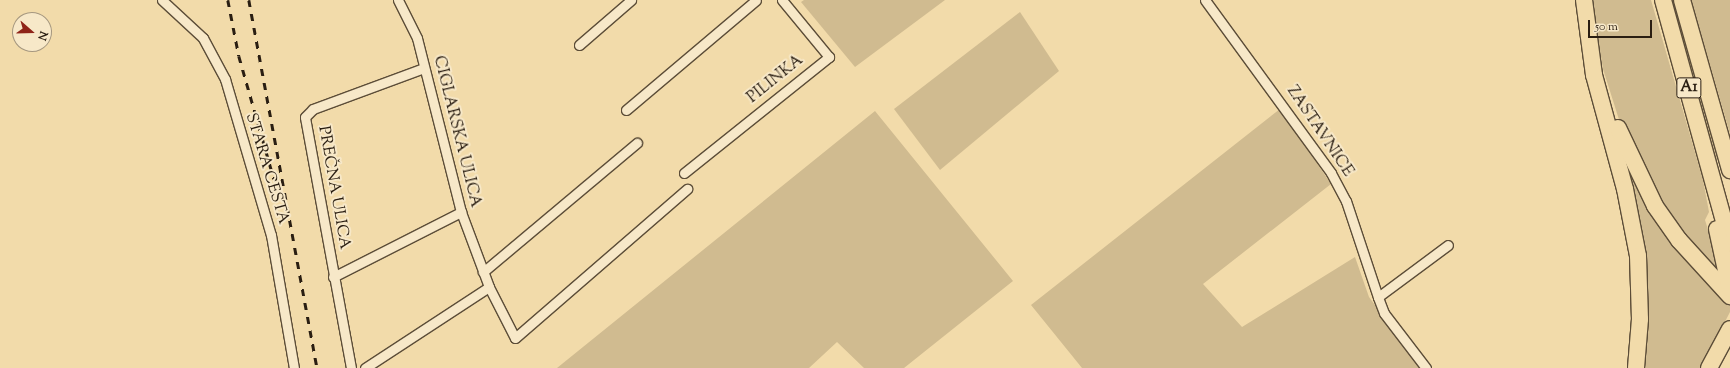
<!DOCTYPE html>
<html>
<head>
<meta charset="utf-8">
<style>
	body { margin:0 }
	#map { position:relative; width:1730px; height:368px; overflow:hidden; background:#f2dbaa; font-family:"Sorts Mill Goudy",serif }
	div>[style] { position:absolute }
	.green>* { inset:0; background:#d0bb90 }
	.roads { filter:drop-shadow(1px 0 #5c4d38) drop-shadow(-1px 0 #5c4d38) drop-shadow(0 1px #5c4d38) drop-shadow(0 -1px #5c4d38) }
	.minor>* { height:9px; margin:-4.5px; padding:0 4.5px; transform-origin:4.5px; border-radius:4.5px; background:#f7e8c8 }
	.motorway>* { height:16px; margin:-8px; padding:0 8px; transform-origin:8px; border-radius:8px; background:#f2dbaa }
	.rail>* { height:2.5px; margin-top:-1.25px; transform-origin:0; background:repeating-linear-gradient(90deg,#2a1e12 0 7px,transparent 0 14px) }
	span { translate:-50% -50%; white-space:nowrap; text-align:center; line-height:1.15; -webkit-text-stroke:4px #f7e8c8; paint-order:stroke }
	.shield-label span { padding:1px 3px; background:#f7e8c8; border:1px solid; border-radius:3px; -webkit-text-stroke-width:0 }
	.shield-label { font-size:15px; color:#2a1e12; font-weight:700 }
	.street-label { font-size:16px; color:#2a1e12 }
	.north { position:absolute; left:12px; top:12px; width:40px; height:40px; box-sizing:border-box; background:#f7e8c8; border:1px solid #a5977f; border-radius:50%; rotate:110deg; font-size:11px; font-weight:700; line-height:16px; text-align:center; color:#2a1e12 }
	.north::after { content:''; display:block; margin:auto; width:14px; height:18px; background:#8f2418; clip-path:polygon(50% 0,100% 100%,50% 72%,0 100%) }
	.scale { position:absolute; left:1588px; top:20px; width:64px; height:18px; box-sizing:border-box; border:2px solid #2a1e12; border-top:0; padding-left:5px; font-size:12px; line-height:14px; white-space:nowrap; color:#2a1e12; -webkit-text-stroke:3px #f7e8c8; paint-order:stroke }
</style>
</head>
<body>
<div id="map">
	<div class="green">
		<i style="clip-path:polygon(804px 0,945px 0,855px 67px,801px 2px)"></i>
		<i style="clip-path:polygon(1592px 0,1651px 0,1703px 180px,1709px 212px,1705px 220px,1723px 277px,1668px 213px,1621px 126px,1603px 69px)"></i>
		<i style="clip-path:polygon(1669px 0,1674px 0,1705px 107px,1719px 158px,1715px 160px)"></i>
		<i style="clip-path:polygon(1691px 0,1730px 0,1730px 134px,1708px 58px)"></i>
		<i style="clip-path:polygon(1020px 12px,1059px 71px,940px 170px,894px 109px)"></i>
		<i style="clip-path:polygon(1280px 109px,1331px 184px,1203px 284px,1242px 327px,1355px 257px,1369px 297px,1421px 368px,1082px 368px,1031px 305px)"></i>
		<i style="clip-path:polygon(875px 111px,1013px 281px,904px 368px,864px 368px,837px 342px,809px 368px,557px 368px)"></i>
		<i style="clip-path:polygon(1629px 173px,1670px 241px,1730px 305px,1730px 312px,1701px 368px,1641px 368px)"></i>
	</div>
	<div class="roads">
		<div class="minor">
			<i style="left:162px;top:0;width:56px;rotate:42.8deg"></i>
			<i style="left:203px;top:38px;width:47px;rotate:61.8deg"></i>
			<i style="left:225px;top:79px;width:163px;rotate:73.6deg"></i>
			<i style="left:271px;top:235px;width:135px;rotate:80.2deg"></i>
			<i style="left:398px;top:0;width:42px;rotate:63.4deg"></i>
			<i style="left:417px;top:38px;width:179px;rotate:75.8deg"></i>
			<i style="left:461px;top:212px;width:80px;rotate:69.5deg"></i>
			<i style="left:489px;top:287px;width:57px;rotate:63deg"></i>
			<i style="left:515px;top:338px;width:228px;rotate:-40.9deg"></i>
			<i style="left:1205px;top:0;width:214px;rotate:53.9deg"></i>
			<i style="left:1331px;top:173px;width:32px;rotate:62deg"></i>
			<i style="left:1346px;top:201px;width:101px;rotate:71.6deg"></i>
			<i style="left:579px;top:45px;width:69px;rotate:-40.9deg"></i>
			<i style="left:626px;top:110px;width:170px;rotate:-40.2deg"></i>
			<i style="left:684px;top:173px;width:186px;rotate:-38.7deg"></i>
			<i style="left:829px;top:57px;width:74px;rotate:-129.5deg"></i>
			<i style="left:483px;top:272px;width:201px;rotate:-40deg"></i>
			<i style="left:333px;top:277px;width:144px;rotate:-26.9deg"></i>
			<i style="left:351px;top:368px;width:255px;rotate:-100.4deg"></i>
			<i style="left:305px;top:117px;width:11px;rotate:-45deg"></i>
			<i style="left:313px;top:109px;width:118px;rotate:-20.3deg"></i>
			<i style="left:365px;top:368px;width:148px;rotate:-33.2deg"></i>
			<i style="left:1426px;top:368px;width:69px;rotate:-127.4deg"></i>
			<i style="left:1384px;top:313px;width:17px;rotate:-111deg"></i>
			<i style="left:1378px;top:297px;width:87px;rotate:-36.6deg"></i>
		</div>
		<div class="motorway">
			<i style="left:1584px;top:0;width:76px;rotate:82.4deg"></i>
			<i style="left:1594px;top:75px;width:118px;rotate:74.8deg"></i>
			<i style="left:1625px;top:189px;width:68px;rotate:79deg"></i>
			<i style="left:1638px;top:256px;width:63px;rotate:88.2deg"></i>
			<i style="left:1640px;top:319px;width:49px;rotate:94.7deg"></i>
			<i style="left:1663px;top:0;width:252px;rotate:74.6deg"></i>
			<i style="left:1682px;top:0;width:177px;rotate:74.2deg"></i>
			<i style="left:1618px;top:128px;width:86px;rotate:64.6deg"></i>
			<i style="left:1655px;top:206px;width:42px;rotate:54.8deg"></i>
			<i style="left:1679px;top:240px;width:76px;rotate:47.7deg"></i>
			<i style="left:1717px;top:229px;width:61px;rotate:77.8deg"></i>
			<i style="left:1709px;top:368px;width:44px;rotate:-61.7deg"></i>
		</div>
	</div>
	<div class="rail">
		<i style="left:228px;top:0;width:57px;rotate:78.9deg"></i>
		<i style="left:239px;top:56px;width:128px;rotate:74.1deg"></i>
		<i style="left:249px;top:0;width:374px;rotate:79.5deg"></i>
	</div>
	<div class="shield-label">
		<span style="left:1689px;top:88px">A1</span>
	</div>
	<div class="street-label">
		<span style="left:776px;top:80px;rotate:-39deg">PILINKA</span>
		<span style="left:456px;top:132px;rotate:76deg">CIGLARSKA ULICA</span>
		<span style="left:1319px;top:132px;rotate:56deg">ZASTAVNICE</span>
		<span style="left:266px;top:169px;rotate:73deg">STARA CESTA</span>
		<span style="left:333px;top:188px;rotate:80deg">PREČNA ULICA</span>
	</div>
	<div class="north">N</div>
	<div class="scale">50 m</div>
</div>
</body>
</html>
